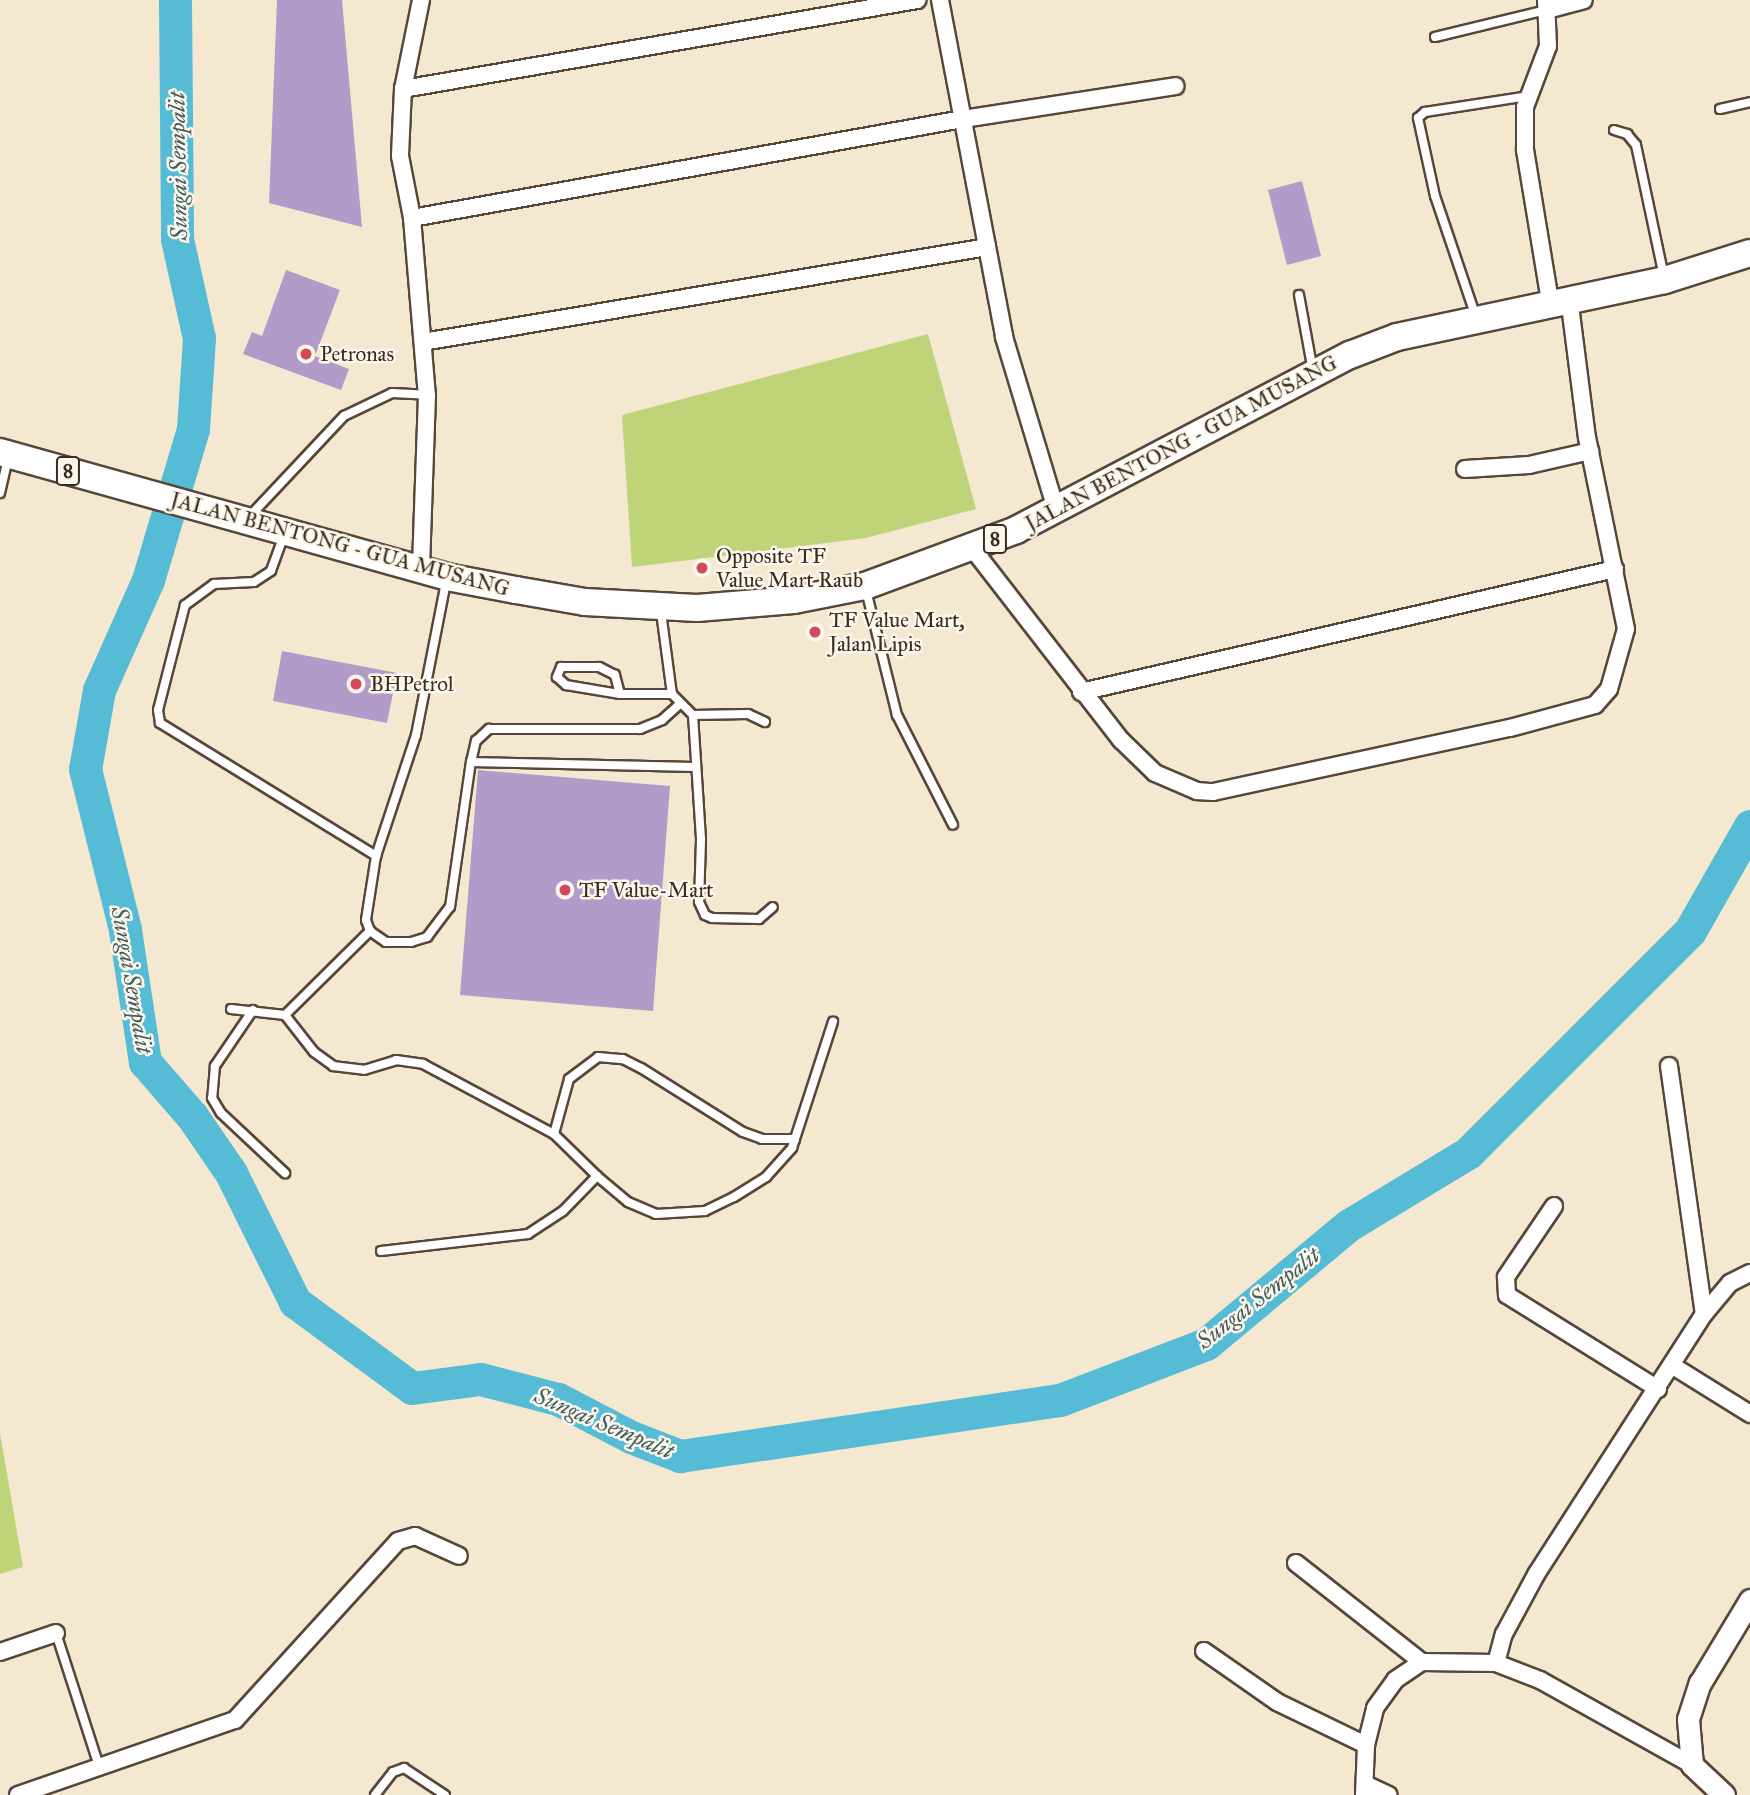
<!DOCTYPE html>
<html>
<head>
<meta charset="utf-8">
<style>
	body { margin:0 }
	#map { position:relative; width:1750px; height:1795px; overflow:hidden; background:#f4e8d0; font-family:"IM FELL Great Primer",serif }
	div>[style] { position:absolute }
	.green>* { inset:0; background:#bfd478 }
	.river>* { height:33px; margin:-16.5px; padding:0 16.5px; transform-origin:16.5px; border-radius:16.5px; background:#56bbd4 }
	.building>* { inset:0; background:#b29bc9 }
	.roads { filter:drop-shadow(2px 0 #574639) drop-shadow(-2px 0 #574639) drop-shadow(0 2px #574639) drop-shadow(0 -2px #574639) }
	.service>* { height:8px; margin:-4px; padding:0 4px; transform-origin:4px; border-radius:4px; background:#fff }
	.minor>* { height:16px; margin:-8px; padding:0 8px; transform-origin:8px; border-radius:8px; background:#fff }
	.tertiary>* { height:21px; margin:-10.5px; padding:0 10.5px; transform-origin:10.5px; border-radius:10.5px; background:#fff }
	.primary>* { height:26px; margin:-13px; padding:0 13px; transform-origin:13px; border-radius:13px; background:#fff }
	.dots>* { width:19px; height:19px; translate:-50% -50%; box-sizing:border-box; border:4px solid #fbf7ec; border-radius:50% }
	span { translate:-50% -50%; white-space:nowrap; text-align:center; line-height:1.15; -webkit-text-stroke:5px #fbf7ec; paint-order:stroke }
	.shield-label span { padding:2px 5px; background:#fbf7ec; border:2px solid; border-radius:5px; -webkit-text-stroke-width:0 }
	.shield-label { font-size:19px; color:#3b2a1e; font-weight:700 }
	.poi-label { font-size:21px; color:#3b2a1e }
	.left { translate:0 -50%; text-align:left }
	.street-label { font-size:21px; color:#3b2a1e }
	.water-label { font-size:23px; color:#445d5e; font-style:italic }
</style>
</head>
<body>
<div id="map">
	<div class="green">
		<i style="clip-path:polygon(928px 334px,976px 509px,866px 538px,632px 567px,622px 415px)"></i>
		<i style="clip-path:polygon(0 1433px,23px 1567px,0 1574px)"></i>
	</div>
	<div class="river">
		<i style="left:175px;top:0;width:239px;rotate:89.5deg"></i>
		<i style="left:177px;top:239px;width:101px;rotate:77.5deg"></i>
		<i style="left:199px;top:338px;width:91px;rotate:93.8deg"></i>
		<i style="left:193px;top:429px;width:158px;rotate:106.6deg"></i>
		<i style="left:148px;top:580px;width:120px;rotate:114deg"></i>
		<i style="left:99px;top:690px;width:80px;rotate:100deg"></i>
		<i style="left:85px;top:769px;width:166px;rotate:76deg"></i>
		<i style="left:125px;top:930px;width:134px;rotate:81.4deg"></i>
		<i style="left:145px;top:1062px;width:72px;rotate:49deg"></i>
		<i style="left:192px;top:1116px;width:69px;rotate:55.6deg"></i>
		<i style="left:231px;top:1173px;width:144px;rotate:63.6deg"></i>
		<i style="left:295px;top:1302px;width:145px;rotate:36.3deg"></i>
		<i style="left:412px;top:1388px;width:69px;rotate:-7.5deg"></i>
		<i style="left:480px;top:1379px;width:81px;rotate:14.4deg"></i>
		<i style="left:558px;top:1399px;width:82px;rotate:27.5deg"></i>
		<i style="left:631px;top:1437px;width:53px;rotate:21.2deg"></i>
		<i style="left:680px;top:1456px;width:384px;rotate:-8.4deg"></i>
		<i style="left:1060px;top:1400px;width:156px;rotate:-21deg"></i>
		<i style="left:1206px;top:1344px;width:186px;rotate:-39.8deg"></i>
		<i style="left:1349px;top:1225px;width:139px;rotate:-31.2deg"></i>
		<i style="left:1468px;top:1153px;width:314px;rotate:-45deg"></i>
		<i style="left:1690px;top:931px;width:121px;rotate:-60.3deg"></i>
	</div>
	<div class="building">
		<i style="clip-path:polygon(277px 0,342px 0,362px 227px,269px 203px)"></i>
		<i style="clip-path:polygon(1302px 181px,1321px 256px,1287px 265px,1268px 190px)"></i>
		<i style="clip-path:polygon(286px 270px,340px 290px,315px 356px,349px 369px,341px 390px,243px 354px,252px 332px,262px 336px)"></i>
		<i style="clip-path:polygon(282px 651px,397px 673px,387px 723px,273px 701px)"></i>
		<i style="clip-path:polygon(478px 770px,670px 786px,653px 1011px,460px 995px)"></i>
	</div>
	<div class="roads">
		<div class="service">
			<i style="left:1435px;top:37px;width:115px;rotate:-13.6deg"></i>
			<i style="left:1720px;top:109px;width:31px;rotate:-13deg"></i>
			<i style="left:1614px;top:130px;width:14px;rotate:17deg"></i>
			<i style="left:1627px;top:134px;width:14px;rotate:51deg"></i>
			<i style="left:1636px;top:145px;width:135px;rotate:78deg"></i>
			<i style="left:1299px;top:295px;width:77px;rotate:79.6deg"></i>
			<i style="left:1476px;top:317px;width:128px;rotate:-108.7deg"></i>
			<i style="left:1435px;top:196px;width:80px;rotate:-102.3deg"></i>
			<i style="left:1418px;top:118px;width:9px;rotate:-41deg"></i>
			<i style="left:1425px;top:112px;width:104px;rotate:-8.8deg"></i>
			<i style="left:0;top:493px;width:37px;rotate:-77deg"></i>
			<i style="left:249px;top:517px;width:139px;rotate:-46.8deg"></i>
			<i style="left:344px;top:416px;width:53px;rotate:-25.6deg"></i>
			<i style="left:392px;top:393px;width:35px;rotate:3deg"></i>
			<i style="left:284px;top:535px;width:38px;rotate:110deg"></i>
			<i style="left:271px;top:571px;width:20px;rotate:147deg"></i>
			<i style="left:254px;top:582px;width:40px;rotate:177.1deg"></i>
			<i style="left:214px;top:584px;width:36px;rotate:144deg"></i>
			<i style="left:185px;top:605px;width:108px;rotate:104.4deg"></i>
			<i style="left:158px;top:710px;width:13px;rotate:81deg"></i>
			<i style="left:160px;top:723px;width:254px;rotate:31.6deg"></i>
			<i style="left:376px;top:856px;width:65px;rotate:98.9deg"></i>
			<i style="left:366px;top:920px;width:12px;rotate:70deg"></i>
			<i style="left:370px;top:931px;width:19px;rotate:35deg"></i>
			<i style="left:386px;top:942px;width:25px"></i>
			<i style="left:411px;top:942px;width:17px;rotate:-17deg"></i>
			<i style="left:427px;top:937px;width:38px;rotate:-53deg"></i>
			<i style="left:450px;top:907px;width:147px;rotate:-81.8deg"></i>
			<i style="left:471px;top:762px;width:224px;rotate:1.3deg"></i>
			<i style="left:866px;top:590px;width:129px;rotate:76.1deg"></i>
			<i style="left:897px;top:715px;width:123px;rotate:63deg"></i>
			<i style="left:661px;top:612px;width:83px;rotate:82.4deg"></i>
			<i style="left:672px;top:694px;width:30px;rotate:45deg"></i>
			<i style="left:620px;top:694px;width:20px;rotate:-105deg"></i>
			<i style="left:615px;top:675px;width:18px;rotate:-153deg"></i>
			<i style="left:599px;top:667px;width:38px;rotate:180deg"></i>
			<i style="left:561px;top:667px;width:11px;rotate:112deg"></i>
			<i style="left:557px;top:677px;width:12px;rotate:42deg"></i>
			<i style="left:566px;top:685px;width:55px;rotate:9.5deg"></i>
			<i style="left:620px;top:694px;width:52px"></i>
			<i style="left:765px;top:722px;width:19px;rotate:-155deg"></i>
			<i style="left:748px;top:714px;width:55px;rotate:179deg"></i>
			<i style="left:693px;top:715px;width:125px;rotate:86.3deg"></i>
			<i style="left:701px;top:840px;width:62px;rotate:91.8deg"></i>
			<i style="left:699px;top:902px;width:14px;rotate:65deg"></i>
			<i style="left:705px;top:915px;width:8px;rotate:23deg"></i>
			<i style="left:712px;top:918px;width:47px;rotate:1.2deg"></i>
			<i style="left:759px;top:919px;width:18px;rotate:-41deg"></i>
			<i style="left:471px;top:762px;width:22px;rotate:-77deg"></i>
			<i style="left:476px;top:741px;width:18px;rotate:-43deg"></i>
			<i style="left:489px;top:729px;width:151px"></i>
			<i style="left:640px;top:729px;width:24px;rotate:-22deg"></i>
			<i style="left:662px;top:720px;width:24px;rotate:-42deg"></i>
			<i style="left:376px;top:856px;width:127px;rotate:-71.7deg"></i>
			<i style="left:416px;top:735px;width:156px;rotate:-78.9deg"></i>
			<i style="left:231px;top:1009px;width:54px;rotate:6.3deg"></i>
			<i style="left:285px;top:1015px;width:47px;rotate:51.9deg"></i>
			<i style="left:314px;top:1052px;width:24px;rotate:36deg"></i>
			<i style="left:333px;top:1066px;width:31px;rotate:7deg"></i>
			<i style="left:364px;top:1070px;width:34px;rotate:-17deg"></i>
			<i style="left:396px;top:1060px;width:27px;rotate:8deg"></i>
			<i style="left:423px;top:1064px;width:149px;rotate:28.1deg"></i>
			<i style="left:554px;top:1134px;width:60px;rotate:44.3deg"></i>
			<i style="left:253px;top:1010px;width:68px;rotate:124.2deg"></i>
			<i style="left:215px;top:1066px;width:32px;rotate:95deg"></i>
			<i style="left:212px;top:1098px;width:17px;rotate:59deg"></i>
			<i style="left:221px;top:1113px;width:88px;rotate:43.2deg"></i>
			<i style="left:285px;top:1015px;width:120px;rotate:-44.7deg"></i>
			<i style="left:554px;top:1134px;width:57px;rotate:-74.7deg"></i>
			<i style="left:569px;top:1079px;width:36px;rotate:-37deg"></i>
			<i style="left:598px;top:1057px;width:25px;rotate:5deg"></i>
			<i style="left:623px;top:1059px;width:20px;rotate:27deg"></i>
			<i style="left:641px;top:1068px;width:120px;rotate:32.1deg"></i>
			<i style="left:743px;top:1132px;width:20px;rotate:20deg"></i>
			<i style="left:762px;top:1139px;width:33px"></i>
			<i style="left:381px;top:1251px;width:148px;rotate:-6.6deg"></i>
			<i style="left:528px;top:1234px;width:42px;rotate:-33.3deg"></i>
			<i style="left:563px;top:1211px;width:49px;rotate:-45.8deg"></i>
			<i style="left:597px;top:1176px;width:40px;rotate:40deg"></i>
			<i style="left:628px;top:1202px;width:30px;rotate:23deg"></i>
			<i style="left:656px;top:1214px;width:49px;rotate:-3.5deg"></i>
			<i style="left:705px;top:1211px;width:32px;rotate:-26deg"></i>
			<i style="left:734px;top:1197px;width:38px;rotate:-32deg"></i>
			<i style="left:766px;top:1177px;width:39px;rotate:-48deg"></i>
			<i style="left:792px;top:1148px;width:133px;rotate:-72deg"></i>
			<i style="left:56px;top:1633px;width:140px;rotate:72.1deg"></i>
			<i style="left:375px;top:1795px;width:29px;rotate:-52deg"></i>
			<i style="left:393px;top:1772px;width:12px;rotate:-20deg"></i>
			<i style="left:404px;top:1768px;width:49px;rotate:33.4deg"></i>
		</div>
		<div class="minor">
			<i style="left:421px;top:0;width:91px;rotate:101.4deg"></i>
			<i style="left:403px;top:89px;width:67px;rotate:92.6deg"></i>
			<i style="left:400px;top:156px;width:63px;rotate:79deg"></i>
			<i style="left:412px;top:218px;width:178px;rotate:85.2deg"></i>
			<i style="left:427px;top:395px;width:174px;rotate:92deg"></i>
			<i style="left:940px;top:0;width:343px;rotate:79.2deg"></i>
			<i style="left:1004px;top:337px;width:180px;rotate:73.2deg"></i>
			<i style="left:1546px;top:0;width:46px;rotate:87.5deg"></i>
			<i style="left:1548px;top:46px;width:65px;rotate:110.7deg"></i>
			<i style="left:1525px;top:107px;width:43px;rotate:90deg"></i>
			<i style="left:1525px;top:150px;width:153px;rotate:80.6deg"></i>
			<i style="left:1547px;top:10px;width:38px;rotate:-15deg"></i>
			<i style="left:403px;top:89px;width:522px;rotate:-9.82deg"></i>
			<i style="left:412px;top:218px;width:560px;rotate:-10.19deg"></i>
			<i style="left:963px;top:119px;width:215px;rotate:-8.8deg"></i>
			<i style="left:423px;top:342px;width:572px;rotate:-9.56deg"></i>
			<i style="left:1465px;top:469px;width:64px;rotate:-3.6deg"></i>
			<i style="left:1529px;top:465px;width:63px;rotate:-12.9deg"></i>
			<i style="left:972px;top:548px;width:243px;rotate:52.2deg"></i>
			<i style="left:1121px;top:740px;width:47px;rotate:44.1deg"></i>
			<i style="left:1155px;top:773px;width:46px;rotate:23.2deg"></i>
			<i style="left:1197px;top:791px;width:16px;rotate:4deg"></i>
			<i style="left:1213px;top:792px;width:304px;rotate:-12.2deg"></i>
			<i style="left:1510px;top:728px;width:88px;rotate:-15.1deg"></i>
			<i style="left:1595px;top:705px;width:21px;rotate:-49deg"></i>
			<i style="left:1609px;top:689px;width:62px;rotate:-74.2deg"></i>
			<i style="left:1626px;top:629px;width:195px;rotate:-101.5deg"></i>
			<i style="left:1587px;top:438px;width:141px;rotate:-97.3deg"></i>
			<i style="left:1081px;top:692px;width:548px;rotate:-12.97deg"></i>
			<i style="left:1669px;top:1066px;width:250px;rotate:82deg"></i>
			<i style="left:1554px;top:1206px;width:86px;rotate:124.1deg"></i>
			<i style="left:1506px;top:1277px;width:18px;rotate:87deg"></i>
			<i style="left:1507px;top:1295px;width:178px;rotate:31.9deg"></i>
			<i style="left:1673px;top:1366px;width:91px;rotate:31.9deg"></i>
			<i style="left:1296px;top:1563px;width:160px;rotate:38.2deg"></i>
			<i style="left:1204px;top:1651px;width:89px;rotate:34.9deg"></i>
			<i style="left:1277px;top:1702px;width:99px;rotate:25.8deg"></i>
			<i style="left:0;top:1652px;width:59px;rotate:-18.7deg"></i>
			<i style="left:1496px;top:1663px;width:30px;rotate:-75deg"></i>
			<i style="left:1504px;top:1634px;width:69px;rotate:-61.6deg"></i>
			<i style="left:1537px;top:1573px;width:308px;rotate:-57.2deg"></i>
			<i style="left:1704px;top:1314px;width:40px;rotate:-50deg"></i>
			<i style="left:1730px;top:1283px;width:22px;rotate:-27deg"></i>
			<i style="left:1365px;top:1784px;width:26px;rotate:25deg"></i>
			<i style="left:18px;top:1795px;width:230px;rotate:-19.1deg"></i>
			<i style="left:235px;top:1720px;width:242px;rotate:-47.7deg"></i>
			<i style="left:398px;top:1541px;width:18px;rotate:-16deg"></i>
			<i style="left:415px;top:1536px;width:48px;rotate:24.4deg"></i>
			<i style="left:1364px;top:1795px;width:50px;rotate:-87.7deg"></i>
			<i style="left:1366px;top:1745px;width:38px;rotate:-76deg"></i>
			<i style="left:1375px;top:1708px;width:34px;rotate:-54deg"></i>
			<i style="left:1395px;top:1680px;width:32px;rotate:-34deg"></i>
			<i style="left:1422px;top:1662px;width:74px;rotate:0.8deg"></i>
			<i style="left:1496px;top:1663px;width:47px;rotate:21.1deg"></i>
			<i style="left:1540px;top:1680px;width:174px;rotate:29.2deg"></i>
		</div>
		<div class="tertiary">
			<i style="left:1724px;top:1795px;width:44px;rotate:-136.8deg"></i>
			<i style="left:1692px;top:1765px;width:46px;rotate:-95deg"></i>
			<i style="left:1688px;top:1719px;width:38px;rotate:-72deg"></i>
			<i style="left:1700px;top:1683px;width:97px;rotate:-58.9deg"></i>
		</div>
		<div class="primary">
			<i style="left:0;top:452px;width:464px;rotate:15.6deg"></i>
			<i style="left:447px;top:577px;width:70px;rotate:10.7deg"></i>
			<i style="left:516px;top:590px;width:70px;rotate:9.9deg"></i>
			<i style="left:585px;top:602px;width:112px;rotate:3.1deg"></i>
			<i style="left:697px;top:608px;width:97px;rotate:-4.7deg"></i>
			<i style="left:794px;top:600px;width:72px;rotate:-11.2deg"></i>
			<i style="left:865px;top:586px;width:161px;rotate:-20.3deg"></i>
			<i style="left:1016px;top:530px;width:377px;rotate:-27.7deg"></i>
			<i style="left:1350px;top:355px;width:50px;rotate:-21deg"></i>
			<i style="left:1397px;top:337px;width:274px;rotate:-12deg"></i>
			<i style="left:1665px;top:280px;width:89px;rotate:-17.6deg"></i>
		</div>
	</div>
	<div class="dots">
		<i style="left:306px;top:354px;background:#d1495b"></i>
		<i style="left:702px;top:568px;background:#d1495b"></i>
		<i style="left:815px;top:632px;background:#d1495b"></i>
		<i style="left:356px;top:684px;background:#d1495b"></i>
		<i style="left:565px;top:890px;background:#d1495b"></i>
	</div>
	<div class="shield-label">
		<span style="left:68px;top:471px">8</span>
		<span style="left:995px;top:539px">8</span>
	</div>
	<div class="poi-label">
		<span class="left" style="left:320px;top:354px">Petronas</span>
		<span class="left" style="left:716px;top:568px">Opposite TF<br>Value Mart Raub</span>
		<span class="left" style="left:829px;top:632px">TF Value Mart,<br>Jalan Lipis</span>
		<span class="left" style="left:370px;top:684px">BHPetrol</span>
		<span class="left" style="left:579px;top:890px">TF Value-Mart</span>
	</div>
	<div class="street-label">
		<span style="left:1181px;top:443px;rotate:-28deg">JALAN BENTONG - GUA MUSANG</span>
		<span style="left:340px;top:544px;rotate:15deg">JALAN BENTONG - GUA MUSANG</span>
	</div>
	<div class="water-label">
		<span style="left:178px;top:166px;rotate:-91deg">Sungai Sempalit</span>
		<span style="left:132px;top:980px;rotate:80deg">Sungai Sempalit</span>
		<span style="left:1258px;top:1298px;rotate:-38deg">Sungai Sempalit</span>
		<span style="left:604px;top:1423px;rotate:23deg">Sungai Sempalit</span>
	</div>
</div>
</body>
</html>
